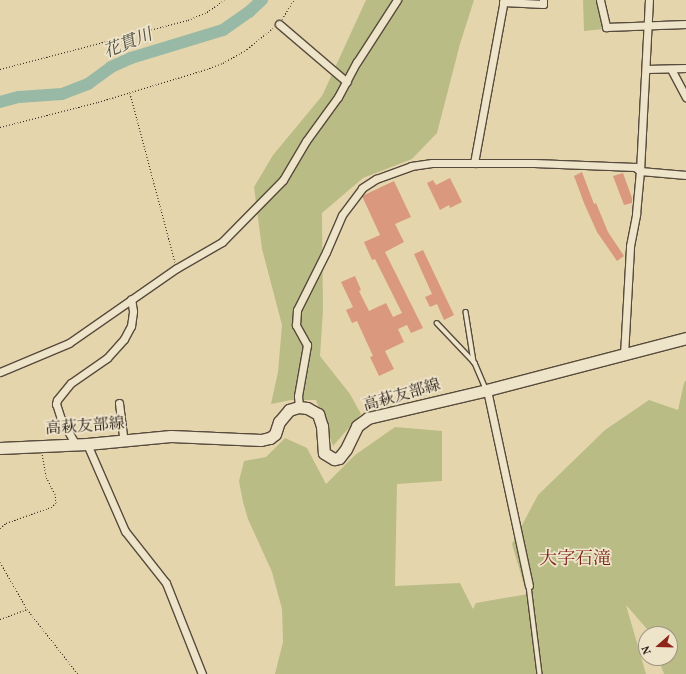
<!DOCTYPE html>
<html>
<head>
<meta charset="utf-8">
<style>
	body { margin:0 }
	#map { position:relative; width:686px; height:674px; overflow:hidden; background:#e5d5ad; font-family:Vollkorn,"Noto Serif JP",serif }
	div>[style] { position:absolute }
	.green>* { inset:0; background:#babc86 }
	.river>* { height:12px; margin:-6px; padding:0 6px; transform-origin:6px; border-radius:6px; background:#97b9a5 }
	.building>* { inset:0; background:#da987e }
	.path>* { height:1px; margin-top:-0.5px; transform-origin:0; background:repeating-linear-gradient(90deg,#281d16 0 1px,transparent 0 3px) }
	.roads { filter:drop-shadow(1px 0 #574b3c) drop-shadow(-1px 0 #574b3c) drop-shadow(0 1px #574b3c) drop-shadow(0 -1px #574b3c) }
	.service>* { height:3.5px; margin:-1.75px; padding:0 1.75px; transform-origin:1.75px; border-radius:1.75px; background:#eee4ca }
	.minor>* { height:7px; margin:-3.5px; padding:0 3.5px; transform-origin:3.5px; border-radius:3.5px; background:#eee4ca }
	.secondary>* { height:11px; margin:-5.5px; padding:0 5.5px; transform-origin:5.5px; border-radius:5.5px; background:#eee4ca }
	span { translate:-50% -50%; white-space:nowrap; text-align:center; line-height:1.15; -webkit-text-stroke:3.5px #eee4ca; paint-order:stroke }
	.street-label { font-size:16px; color:#281d16 }
	.water-label { font-size:17px; color:#494c41; font-style:italic }
	.quarter-label { font-size:18px; color:#7a1f14 }
	.north { position:absolute; left:638px; top:626px; width:40px; height:40px; box-sizing:border-box; background:#eee4ca; border:1px solid #9f9482; border-radius:50%; rotate:250deg; font-size:11px; font-weight:700; line-height:16px; text-align:center; color:#281d16 }
	.north::after { content:''; display:block; margin:auto; width:14px; height:18px; background:#8f2418; clip-path:polygon(50% 0,100% 100%,50% 72%,0 100%) }
</style>
</head>
<body>
<div id="map">
	<div class="green">
		<i style="clip-path:polygon(366px 0,474px 0,460px 44px,437px 133px,412px 159px,363px 178px,322px 213px,323px 311px,320px 356px,350px 394px,361px 414px,333px 446px,316px 400px,291px 400px,271px 404px,278px 372px,282px 325px,262px 249px,254px 187px,273px 155px,322px 96px)"></i>
		<i style="clip-path:polygon(583px 0,597px 0,604px 29px,584px 31px)"></i>
		<i style="clip-path:polygon(686px 380px,686px 674px,664px 674px,658px 658px,670px 658px,670px 634px,649px 634px,647px 629px,626px 605px,646px 674px,275px 674px,283px 642px,282px 609px,272px 572px,248px 519px,243px 502px,239px 481px,244px 461px,266px 457px,285px 438px,307px 448px,326px 484px,355px 455px,395px 427px,442px 431px,442px 481px,397px 484px,395px 586px,460px 583px,473px 609px,476px 603px,528px 594px,525px 588px,512px 544px,538px 495px,605px 430px,649px 400px,678px 410px,684px 383px)"></i>
	</div>
	<div class="river">
		<i style="left:0;top:102px;width:20px;rotate:-15deg"></i>
		<i style="left:19px;top:97px;width:43px;rotate:-4deg"></i>
		<i style="left:62px;top:94px;width:28px;rotate:-21deg"></i>
		<i style="left:88px;top:84px;width:29px;rotate:-36deg"></i>
		<i style="left:111px;top:67px;width:22px;rotate:-24deg"></i>
		<i style="left:131px;top:58px;width:96px;rotate:-16.9deg"></i>
		<i style="left:223px;top:30px;width:32px;rotate:-35deg"></i>
		<i style="left:249px;top:12px;width:18px;rotate:-43deg"></i>
	</div>
	<div class="building">
		<i style="clip-path:polygon(582px 172px,594px 204px,596px 203px,608px 232px,624px 256px,617px 261px,597px 232px,584px 203px,574px 176px)"></i>
		<i style="clip-path:polygon(623px 173px,632px 198px,632px 203px,624px 205px,613px 176px)"></i>
		<i style="clip-path:polygon(450px 178px,462px 202px,450px 208px,449px 205px,440px 210px,427px 183px,433px 180px,436px 185px)"></i>
		<i style="clip-path:polygon(394px 181px,411px 217px,395px 224px,404px 242px,385px 252px,423px 328px,411px 333px,407px 325px,398px 329px,404px 342px,385px 351px,394px 369px,379px 376px,370px 357px,373px 356px,357px 321px,352px 323px,346px 310px,353px 307px,341px 282px,355px 276px,361px 290px,359px 291px,369px 311px,386px 303px,393px 317px,402px 313px,375px 259px,372px 260px,364px 242px,380px 235px,362px 196px)"></i>
		<i style="clip-path:polygon(423px 250px,454px 315px,444px 320px,437px 304px,430px 307px,425px 297px,432px 294px,414px 254px)"></i>
	</div>
	<div class="path">
		<i style="left:282px;top:19px;width:22px;rotate:-58deg"></i>
		<i style="left:0;top:69px;width:194px;rotate:-14.6deg"></i>
		<i style="left:188px;top:20px;width:21px;rotate:-23deg"></i>
		<i style="left:207px;top:12px;width:21px;rotate:-35deg"></i>
		<i style="left:130px;top:93px;width:175px;rotate:75.1deg"></i>
		<i style="left:0;top:127px;width:101px;rotate:-14.3deg"></i>
		<i style="left:98px;top:102px;width:108px;rotate:-16.8deg"></i>
		<i style="left:201px;top:71px;width:23px;rotate:-20deg"></i>
		<i style="left:223px;top:63px;width:28px;rotate:-30deg"></i>
		<i style="left:247px;top:49px;width:33px;rotate:-39deg"></i>
		<i style="left:0;top:528px;width:8px;rotate:-40deg"></i>
		<i style="left:6px;top:523px;width:48px;rotate:-19.6deg"></i>
		<i style="left:51px;top:507px;width:6px;rotate:-39deg"></i>
		<i style="left:56px;top:503px;width:9px;rotate:-96deg"></i>
		<i style="left:55px;top:494px;width:20px;rotate:-117deg"></i>
		<i style="left:46px;top:476px;width:22px;rotate:-100deg"></i>
		<i style="left:0;top:562px;width:54px;rotate:60.1deg"></i>
		<i style="left:27px;top:609px;width:83px;rotate:51.9deg"></i>
		<i style="left:0;top:619px;width:29px;rotate:-20deg"></i>
	</div>
	<div class="roads">
		<div class="service">
			<i style="left:466px;top:312px;width:51px;rotate:80.9deg"></i>
			<i style="left:437px;top:323px;width:55px;rotate:46.5deg"></i>
			<i style="left:475px;top:363px;width:28px;rotate:67deg"></i>
			<i style="left:529px;top:586px;width:89px;rotate:82.9deg"></i>
		</div>
		<div class="minor">
			<i style="left:600px;top:0;width:28px;rotate:77deg"></i>
			<i style="left:606px;top:27px;width:80px;rotate:-2.1deg"></i>
			<i style="left:503px;top:2px;width:40px;rotate:2.9deg"></i>
			<i style="left:543px;top:4px;width:4px;rotate:-90deg"></i>
			<i style="left:279px;top:24px;width:89px;rotate:40.5deg"></i>
			<i style="left:646px;top:69px;width:40px;rotate:-1.4deg"></i>
			<i style="left:671px;top:69px;width:32px;rotate:62deg"></i>
			<i style="left:474px;top:163px;width:166px;rotate:-79.6deg"></i>
			<i style="left:624px;top:355px;width:109px;rotate:-86.8deg"></i>
			<i style="left:630px;top:246px;width:33px;rotate:-79deg"></i>
			<i style="left:636px;top:214px;width:43px;rotate:-84.7deg"></i>
			<i style="left:640px;top:171px;width:171px;rotate:-87deg"></i>
			<i style="left:0;top:372px;width:75px;rotate:-22.8deg"></i>
			<i style="left:69px;top:343px;width:131px;rotate:-34.8deg"></i>
			<i style="left:177px;top:268px;width:52px;rotate:-30deg"></i>
			<i style="left:222px;top:242px;width:87px;rotate:-45.5deg"></i>
			<i style="left:283px;top:180px;width:45px;rotate:-59.5deg"></i>
			<i style="left:306px;top:141px;width:54px;rotate:-54deg"></i>
			<i style="left:338px;top:97px;width:40px;rotate:-62deg"></i>
			<i style="left:357px;top:62px;width:74px;rotate:-57.2deg"></i>
			<i style="left:487px;top:390px;width:200px;rotate:77.9deg"></i>
			<i style="left:119px;top:403px;width:38px;rotate:83deg"></i>
			<i style="left:299px;top:407px;width:11px;rotate:-95deg"></i>
			<i style="left:298px;top:396px;width:52px;rotate:-80deg"></i>
			<i style="left:307px;top:345px;width:23px;rotate:-119deg"></i>
			<i style="left:296px;top:325px;width:15px;rotate:-86deg"></i>
			<i style="left:297px;top:310px;width:65px;rotate:-63.4deg"></i>
			<i style="left:326px;top:252px;width:40px;rotate:-66.6deg"></i>
			<i style="left:342px;top:215px;width:34px;rotate:-53deg"></i>
			<i style="left:362px;top:188px;width:17px;rotate:-33deg"></i>
			<i style="left:376px;top:179px;width:37px;rotate:-20deg"></i>
			<i style="left:411px;top:166px;width:21px;rotate:-8deg"></i>
			<i style="left:432px;top:163px;width:102px"></i>
			<i style="left:534px;top:163px;width:101px;rotate:2.3deg"></i>
			<i style="left:635px;top:167px;width:6px;rotate:39deg"></i>
			<i style="left:640px;top:171px;width:46px;rotate:5deg"></i>
			<i style="left:87px;top:444px;width:95px;rotate:66.4deg"></i>
			<i style="left:125px;top:531px;width:66px;rotate:51.7deg"></i>
			<i style="left:166px;top:583px;width:98px;rotate:68.4deg"></i>
			<i style="left:76px;top:445px;width:30px;rotate:-120deg"></i>
			<i style="left:61px;top:419px;width:16px;rotate:-108deg"></i>
			<i style="left:56px;top:404px;width:4px;rotate:-76deg"></i>
			<i style="left:57px;top:400px;width:22px;rotate:-51deg"></i>
			<i style="left:71px;top:383px;width:44px;rotate:-34.8deg"></i>
			<i style="left:107px;top:358px;width:25px;rotate:-48deg"></i>
			<i style="left:124px;top:339px;width:15px;rotate:-62deg"></i>
			<i style="left:131px;top:326px;width:15px;rotate:-82deg"></i>
			<i style="left:133px;top:311px;width:12px;rotate:-99deg"></i>
		</div>
		<div class="secondary">
			<i style="left:0;top:448px;width:87px;rotate:-2.6deg"></i>
			<i style="left:87px;top:444px;width:84px;rotate:-5.4deg"></i>
			<i style="left:171px;top:436px;width:90px;rotate:2.5deg"></i>
			<i style="left:261px;top:440px;width:9px;rotate:-13deg"></i>
			<i style="left:270px;top:438px;width:6px;rotate:-39deg"></i>
			<i style="left:275px;top:434px;width:13px;rotate:-72deg"></i>
			<i style="left:279px;top:422px;width:16px;rotate:-50deg"></i>
			<i style="left:289px;top:410px;width:10px;rotate:-17deg"></i>
			<i style="left:299px;top:407px;width:8px;rotate:7deg"></i>
			<i style="left:307px;top:408px;width:13px;rotate:29deg"></i>
			<i style="left:318px;top:414px;width:13px;rotate:72deg"></i>
			<i style="left:322px;top:426px;width:27px;rotate:86deg"></i>
			<i style="left:324px;top:453px;width:12px;rotate:31deg"></i>
			<i style="left:334px;top:459px;width:5px;rotate:-11deg"></i>
			<i style="left:339px;top:458px;width:11px;rotate:-52deg"></i>
			<i style="left:346px;top:449px;width:25px;rotate:-64deg"></i>
			<i style="left:357px;top:426px;width:14px;rotate:-36deg"></i>
			<i style="left:368px;top:418px;width:122px;rotate:-13.2deg"></i>
			<i style="left:487px;top:390px;width:206px;rotate:-14.6deg"></i>
		</div>
	</div>
	<div class="street-label">
		<span style="left:402px;top:396px;rotate:-16deg">高萩友部線</span>
		<span style="left:85px;top:427px;rotate:-4deg">高萩友部線</span>
	</div>
	<div class="water-label">
		<span style="left:128px;top:44px;rotate:-22deg">花貫川</span>
	</div>
	<div class="quarter-label">
		<span style="left:575px;top:560px">大字石滝</span>
	</div>
	<div class="north">N</div>
</div>
</body>
</html>
